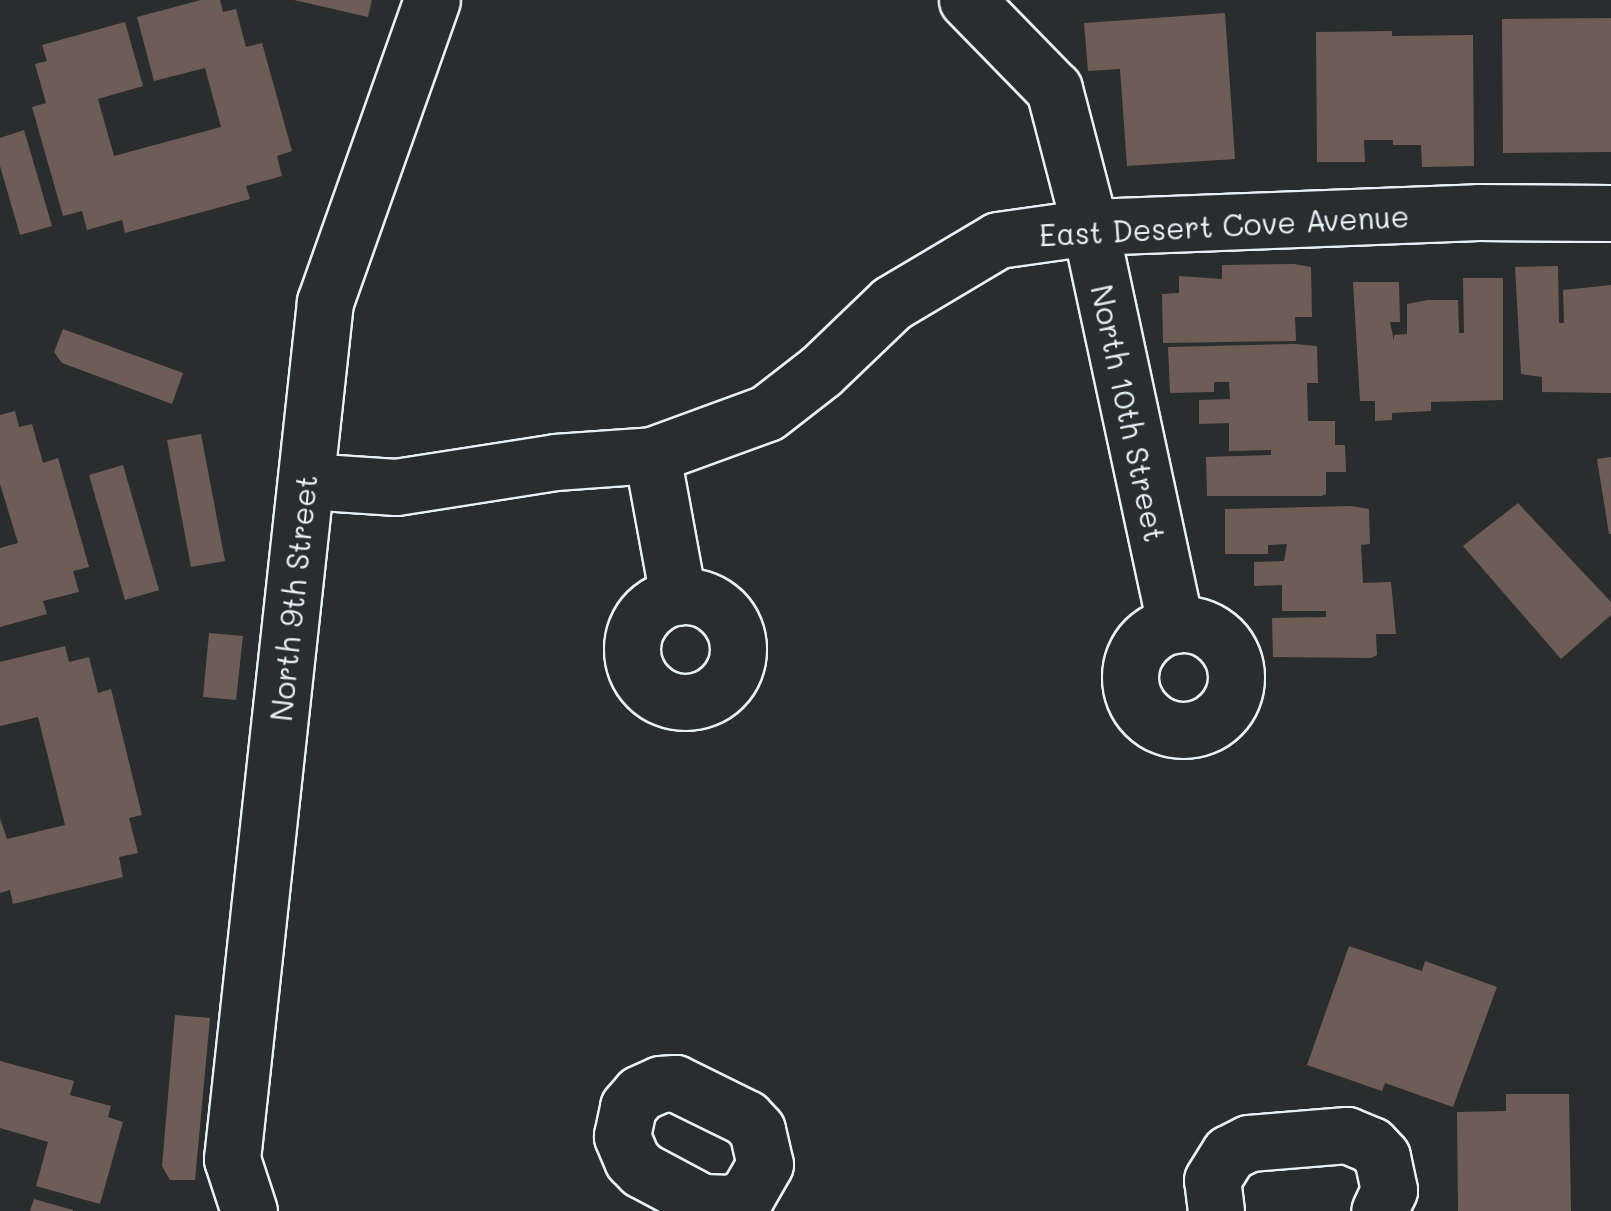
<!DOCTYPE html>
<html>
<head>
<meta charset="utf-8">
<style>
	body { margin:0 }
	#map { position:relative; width:1611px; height:1211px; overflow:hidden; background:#2a2d2e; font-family:Mali,sans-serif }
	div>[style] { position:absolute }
	.building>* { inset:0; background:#6e5d57 }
	.roads { filter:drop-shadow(2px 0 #e8f1f8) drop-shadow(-2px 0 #e8f1f8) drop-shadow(0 2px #e8f1f8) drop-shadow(0 -2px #e8f1f8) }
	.minor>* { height:55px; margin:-27.5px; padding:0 27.5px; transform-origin:27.5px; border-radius:27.5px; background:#2a2d2e }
	.minor>.ring { margin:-27.5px; padding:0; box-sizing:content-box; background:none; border:55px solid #2a2d2e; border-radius:50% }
	span { translate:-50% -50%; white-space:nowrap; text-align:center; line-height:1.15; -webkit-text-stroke:10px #2a2d2e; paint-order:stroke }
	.street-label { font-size:30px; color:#e8f1f8 }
</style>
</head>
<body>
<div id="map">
	<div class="building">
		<i style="clip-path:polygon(201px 0,220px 0,223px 12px,236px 9px,246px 47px,262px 43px,292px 151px,277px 156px,282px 176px,246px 186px,250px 199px,125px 233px,122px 220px,87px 230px,82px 211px,63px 216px,32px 107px,46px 103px,35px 64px,47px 61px,42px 45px,125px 22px,143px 86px,98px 99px,114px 156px,221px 127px,205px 68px,154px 81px,137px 17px)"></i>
		<i style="clip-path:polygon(294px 0,372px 0,368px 17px)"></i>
		<i style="clip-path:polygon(1225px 13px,1235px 159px,1127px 166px,1120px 69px,1088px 71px,1084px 23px)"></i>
		<i style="clip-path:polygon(1611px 18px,1611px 152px,1503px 153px,1502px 19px)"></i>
		<i style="clip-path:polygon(1392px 31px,1392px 36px,1473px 35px,1474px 166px,1422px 167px,1421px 145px,1393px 145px,1393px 140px,1364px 140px,1365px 162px,1317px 162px,1316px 32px)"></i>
		<i style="clip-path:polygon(24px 130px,52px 226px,20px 235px,0 166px,0 138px)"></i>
		<i style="clip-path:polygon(1294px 264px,1311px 267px,1312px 317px,1295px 317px,1296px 341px,1163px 343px,1162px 294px,1179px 293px,1179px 276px,1222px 279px,1222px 265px)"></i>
		<i style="clip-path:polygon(1558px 266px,1559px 323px,1564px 323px,1563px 290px,1611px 285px,1611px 393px,1542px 392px,1542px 377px,1521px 374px,1515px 267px)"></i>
		<i style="clip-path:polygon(1463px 278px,1503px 278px,1503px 400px,1431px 402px,1431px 411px,1392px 413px,1392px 420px,1375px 421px,1375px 401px,1360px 401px,1353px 282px,1399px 282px,1400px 322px,1390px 322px,1394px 341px,1394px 335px,1407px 334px,1407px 304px,1428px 300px,1458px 300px,1459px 333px,1464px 333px)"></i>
		<i style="clip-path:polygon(63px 329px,183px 373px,172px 404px,62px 363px,54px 352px)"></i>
		<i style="clip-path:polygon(1295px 344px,1317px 346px,1318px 383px,1307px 383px,1308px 421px,1335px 421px,1335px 445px,1345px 445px,1346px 472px,1326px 472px,1326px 494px,1321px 496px,1207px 496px,1206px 457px,1271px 455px,1271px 450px,1229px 451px,1229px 423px,1199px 424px,1199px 400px,1230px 399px,1229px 382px,1214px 382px,1214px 392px,1170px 393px,1168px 347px)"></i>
		<i style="clip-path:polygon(15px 411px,19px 427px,32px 424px,43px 463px,58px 458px,89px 567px,73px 571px,79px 592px,43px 601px,47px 614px,0 627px,0 548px,18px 543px,0 484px,0 415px)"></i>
		<i style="clip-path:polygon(201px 434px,225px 561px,191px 567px,167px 440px)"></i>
		<i style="clip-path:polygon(1611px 457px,1611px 534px,1609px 534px,1597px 459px)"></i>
		<i style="clip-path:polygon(123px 465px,159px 590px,125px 600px,89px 475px)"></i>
		<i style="clip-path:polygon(1518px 503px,1611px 602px,1611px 615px,1561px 659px,1463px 546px)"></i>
		<i style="clip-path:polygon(1351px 506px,1369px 509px,1370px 544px,1361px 545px,1363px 583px,1391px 582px,1396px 634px,1376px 634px,1377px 655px,1371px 658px,1273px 657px,1272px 618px,1326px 617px,1326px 611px,1282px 611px,1282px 585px,1254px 586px,1254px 562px,1284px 561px,1287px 544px,1268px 545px,1268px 554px,1225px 554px,1225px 509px)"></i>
		<i style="clip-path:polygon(209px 633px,243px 636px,236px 700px,203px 697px)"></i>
		<i style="clip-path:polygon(65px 646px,69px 662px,89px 657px,98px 693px,111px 689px,142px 815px,129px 818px,138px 853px,119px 857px,123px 877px,13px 904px,10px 890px,0 893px,0 818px,7px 839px,65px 825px,38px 717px,0 726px,0 662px)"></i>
		<i style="clip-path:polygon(1349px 946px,1422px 971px,1425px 961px,1497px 987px,1453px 1107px,1385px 1083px,1382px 1091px,1307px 1065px)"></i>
		<i style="clip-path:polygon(175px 1015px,210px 1018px,195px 1180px,170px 1180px,162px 1166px)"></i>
		<i style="clip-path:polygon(0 1061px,74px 1081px,70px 1095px,111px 1106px,108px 1117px,123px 1122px,100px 1204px,36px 1186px,48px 1142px,0 1128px)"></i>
		<i style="clip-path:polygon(1506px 1094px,1569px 1094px,1571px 1211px,1458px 1211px,1457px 1112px,1506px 1111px)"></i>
		<i style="clip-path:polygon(34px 1199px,73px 1210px,73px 1211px,30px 1211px)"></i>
	</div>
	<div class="roads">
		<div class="minor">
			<i style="left:967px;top:0;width:124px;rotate:45.7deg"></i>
			<i style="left:1054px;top:89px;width:143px;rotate:75.4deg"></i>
			<i style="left:1090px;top:227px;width:407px;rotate:77.9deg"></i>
			<i style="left:652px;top:455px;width:144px;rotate:79.6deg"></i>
			<i style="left:306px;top:481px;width:90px;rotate:3.8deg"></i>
			<i style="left:396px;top:487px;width:161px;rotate:-8.9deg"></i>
			<i style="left:555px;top:462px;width:97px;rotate:-4.1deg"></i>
			<i style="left:652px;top:455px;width:122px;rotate:-20.1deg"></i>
			<i style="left:767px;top:413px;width:68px;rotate:-37.9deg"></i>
			<i style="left:821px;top:371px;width:98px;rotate:-43.8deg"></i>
			<i style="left:892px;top:303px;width:123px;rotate:-30.7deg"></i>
			<i style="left:998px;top:240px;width:93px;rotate:-8deg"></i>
			<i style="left:1090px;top:227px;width:388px;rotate:-2.2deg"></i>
			<i style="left:1478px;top:212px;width:133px;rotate:0.4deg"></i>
			<i class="ring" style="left:632px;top:596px;width:51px;height:51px"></i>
			<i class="ring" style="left:1130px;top:624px;width:51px;height:51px"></i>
			<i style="left:675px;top:1083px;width:79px;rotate:26.2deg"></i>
			<i style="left:746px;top:1118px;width:16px;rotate:47deg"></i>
			<i style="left:757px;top:1130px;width:35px;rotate:77deg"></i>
			<i style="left:765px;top:1164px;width:36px;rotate:120deg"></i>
			<i style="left:747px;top:1195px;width:18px;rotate:153deg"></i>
			<i style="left:731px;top:1203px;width:29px;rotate:-178deg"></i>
			<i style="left:702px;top:1202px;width:68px;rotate:-151.9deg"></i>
			<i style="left:642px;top:1170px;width:14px;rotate:-135deg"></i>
			<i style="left:632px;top:1160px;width:26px;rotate:-113deg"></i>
			<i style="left:622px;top:1136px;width:30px;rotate:-78deg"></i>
			<i style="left:628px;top:1107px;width:18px;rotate:-49deg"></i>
			<i style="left:640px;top:1093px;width:22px;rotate:-24deg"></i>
			<i style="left:660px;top:1084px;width:15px;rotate:-4deg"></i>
			<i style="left:249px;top:1211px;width:55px;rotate:-108.1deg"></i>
			<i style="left:232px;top:1159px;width:862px;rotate:-83.81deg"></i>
			<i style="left:325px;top:302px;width:320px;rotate:-70.5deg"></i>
			<i style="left:1216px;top:1211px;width:31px;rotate:-97deg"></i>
			<i style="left:1212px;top:1180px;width:32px;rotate:-58deg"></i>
			<i style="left:1229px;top:1153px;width:22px;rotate:-27deg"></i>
			<i style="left:1249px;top:1143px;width:98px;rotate:-4.7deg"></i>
			<i style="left:1347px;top:1135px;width:26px;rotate:23deg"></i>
			<i style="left:1371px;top:1145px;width:16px;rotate:47deg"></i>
			<i style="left:1382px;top:1157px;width:34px;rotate:78deg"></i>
			<i style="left:1389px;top:1190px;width:23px;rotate:115deg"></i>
		</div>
	</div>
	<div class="street-label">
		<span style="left:1224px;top:225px;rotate:-3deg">East Desert Cove Avenue</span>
		<span style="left:1129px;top:413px;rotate:78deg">North 10th Street</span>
		<span style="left:293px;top:598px;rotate:-84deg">North 9th Street</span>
	</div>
</div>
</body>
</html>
